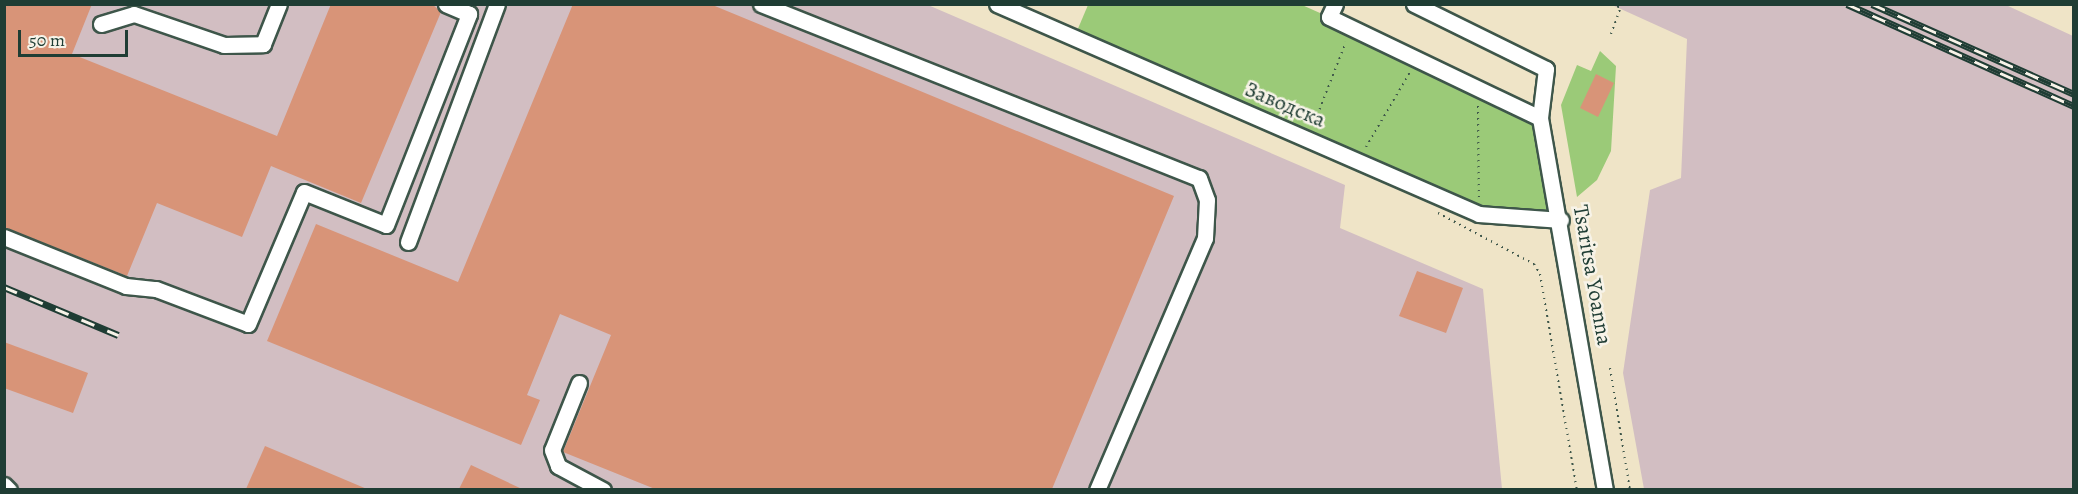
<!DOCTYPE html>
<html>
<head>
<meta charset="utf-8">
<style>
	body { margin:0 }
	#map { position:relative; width:2078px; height:494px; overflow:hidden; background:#efe4c7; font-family:Alegreya,serif }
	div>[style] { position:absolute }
	.industrial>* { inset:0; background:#d2bec2 }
	.green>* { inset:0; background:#9bca78 }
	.building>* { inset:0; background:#d89478 }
	.path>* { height:2px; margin-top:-1px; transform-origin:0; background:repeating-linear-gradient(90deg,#3e564a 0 1.5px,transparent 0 6px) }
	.roads { filter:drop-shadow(2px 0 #3e564a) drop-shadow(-2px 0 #3e564a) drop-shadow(0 2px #3e564a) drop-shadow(0 -2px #3e564a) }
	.minor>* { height:15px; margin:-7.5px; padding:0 7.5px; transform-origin:7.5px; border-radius:7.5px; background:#fff }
	.rail>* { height:7px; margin-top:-3.5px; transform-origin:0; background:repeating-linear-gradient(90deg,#f7f3e8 0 14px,#1f3d34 0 28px); box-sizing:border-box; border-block:2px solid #1f3d34 }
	span { translate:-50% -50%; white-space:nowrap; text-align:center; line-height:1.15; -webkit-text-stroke:5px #f7f3e8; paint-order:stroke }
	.street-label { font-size:22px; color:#1f3d34 }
	.frame { position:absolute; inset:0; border:6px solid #1f3d34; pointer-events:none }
	.scale { position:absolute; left:18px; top:30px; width:110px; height:27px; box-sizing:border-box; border:3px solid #1f3d34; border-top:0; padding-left:8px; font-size:18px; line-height:21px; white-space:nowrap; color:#1f3d34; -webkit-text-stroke:4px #f7f3e8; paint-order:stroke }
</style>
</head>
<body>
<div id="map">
	<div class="industrial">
		<i style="clip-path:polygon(4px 5px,928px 5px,1345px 185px,1340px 228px,1483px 289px,1502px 489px,5px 489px)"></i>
		<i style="clip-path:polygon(1612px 5px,2006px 5px,2073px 36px,2073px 489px,1644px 489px,1623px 373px,1650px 190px,1681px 178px,1687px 39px)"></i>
	</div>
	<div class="green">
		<i style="clip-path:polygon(1088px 5px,1302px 5px,1329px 17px,1540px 118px,1561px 220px,1479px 214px,1074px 38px)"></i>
		<i style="clip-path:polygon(1600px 51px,1616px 66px,1611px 151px,1597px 180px,1577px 197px,1561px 105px,1577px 65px,1591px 71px)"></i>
	</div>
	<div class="building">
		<i style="clip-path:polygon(4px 4px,92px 4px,72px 54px,277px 136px,331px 4px,432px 4px,441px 12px,361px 203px,271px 166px,242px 237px,157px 203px,127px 276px,4px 227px)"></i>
		<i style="clip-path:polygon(573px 4px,710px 4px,1174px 196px,1052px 489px,655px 489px,563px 452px,611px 335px,560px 314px,527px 395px,540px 400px,521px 445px,267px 341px,316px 224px,458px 282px)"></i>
		<i style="clip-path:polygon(1596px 74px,1614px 83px,1598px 117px,1580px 108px)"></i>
		<i style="clip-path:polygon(1417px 271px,1463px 288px,1446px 333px,1399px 316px)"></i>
		<i style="clip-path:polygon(4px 342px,88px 373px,73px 413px,4px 388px)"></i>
		<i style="clip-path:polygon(265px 446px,367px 489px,246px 489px)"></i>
		<i style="clip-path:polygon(471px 465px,522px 489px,459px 489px)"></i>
	</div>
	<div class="path">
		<i style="left:1612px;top:4px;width:10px;rotate:24deg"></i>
		<i style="left:1611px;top:34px;width:32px;rotate:-70deg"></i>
		<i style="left:1478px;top:106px;width:93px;rotate:89.4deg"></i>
		<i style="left:1313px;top:126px;width:90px;rotate:-68.6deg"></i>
		<i style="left:1366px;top:147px;width:87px;rotate:-59.6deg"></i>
		<i style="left:1438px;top:213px;width:109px;rotate:28deg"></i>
		<i style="left:1534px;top:264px;width:12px;rotate:59deg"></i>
		<i style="left:1540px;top:274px;width:219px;rotate:80.3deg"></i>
		<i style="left:1610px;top:368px;width:124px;rotate:80.7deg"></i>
	</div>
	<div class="roads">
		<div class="minor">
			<i style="left:761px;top:4px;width:471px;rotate:21.7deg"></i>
			<i style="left:1199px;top:178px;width:23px;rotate:70deg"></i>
			<i style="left:1207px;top:200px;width:38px;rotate:93deg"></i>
			<i style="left:1205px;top:238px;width:274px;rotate:113.2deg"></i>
			<i style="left:997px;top:4px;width:526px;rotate:23.54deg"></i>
			<i style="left:1479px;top:214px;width:82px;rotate:4.2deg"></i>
			<i style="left:1335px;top:4px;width:14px;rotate:115deg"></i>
			<i style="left:1329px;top:17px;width:234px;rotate:25.6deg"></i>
			<i style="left:1414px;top:4px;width:147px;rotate:26.2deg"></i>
			<i style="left:1546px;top:69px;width:49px;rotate:97deg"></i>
			<i style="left:1540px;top:118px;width:378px;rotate:80.1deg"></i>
			<i style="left:101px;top:24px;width:34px;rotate:-17deg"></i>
			<i style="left:134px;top:14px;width:95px;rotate:19deg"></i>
			<i style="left:224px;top:45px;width:39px;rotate:-1deg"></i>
			<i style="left:263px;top:44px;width:43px;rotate:-68.2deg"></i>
			<i style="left:4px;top:237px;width:131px;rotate:21.9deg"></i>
			<i style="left:126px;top:286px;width:30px;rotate:6deg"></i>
			<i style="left:156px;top:289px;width:98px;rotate:20.8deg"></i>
			<i style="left:248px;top:324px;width:143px;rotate:-67deg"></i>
			<i style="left:304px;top:192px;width:88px;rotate:21.9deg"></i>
			<i style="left:386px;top:225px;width:227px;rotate:-68.5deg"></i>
			<i style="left:469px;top:14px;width:25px;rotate:-157deg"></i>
			<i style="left:408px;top:242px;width:254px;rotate:-69.5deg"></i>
			<i style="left:579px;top:383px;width:72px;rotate:111.9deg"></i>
			<i style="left:552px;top:450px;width:17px;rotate:69deg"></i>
			<i style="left:558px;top:466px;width:51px;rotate:28.1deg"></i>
			<i style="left:4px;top:485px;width:7px;rotate:45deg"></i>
		</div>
	</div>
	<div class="rail">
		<i style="left:1847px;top:4px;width:249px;rotate:24.2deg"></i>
		<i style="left:1872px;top:4px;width:221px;rotate:24deg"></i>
		<i style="left:4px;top:287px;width:124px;rotate:22.8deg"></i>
	</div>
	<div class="street-label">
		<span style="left:1285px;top:105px;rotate:23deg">Заводска</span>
		<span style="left:1592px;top:275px;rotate:80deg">Tsaritsa Yoanna</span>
	</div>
	<div class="frame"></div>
	<div class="scale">50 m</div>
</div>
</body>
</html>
